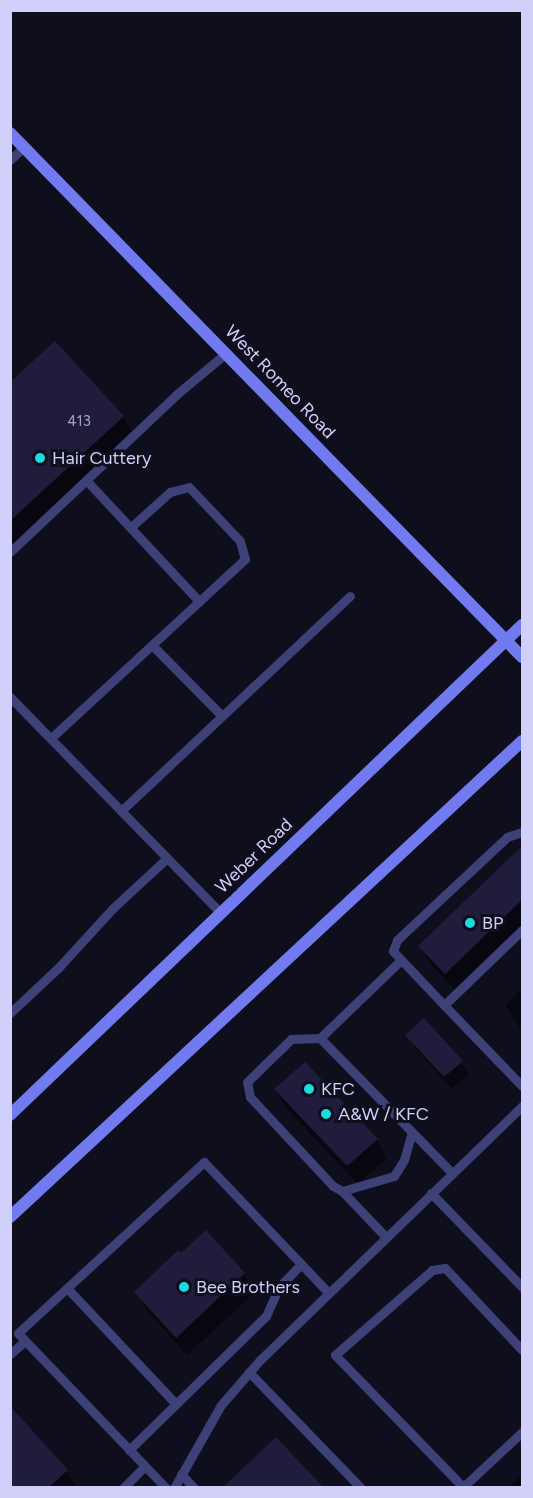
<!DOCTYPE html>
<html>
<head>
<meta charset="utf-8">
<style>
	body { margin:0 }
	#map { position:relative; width:533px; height:1498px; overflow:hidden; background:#0f0e1d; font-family:Figtree,sans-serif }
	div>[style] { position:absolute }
	.shadow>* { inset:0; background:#0007 }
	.building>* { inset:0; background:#201c3c }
	.lane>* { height:9px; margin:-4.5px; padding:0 4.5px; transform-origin:4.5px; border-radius:4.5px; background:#3e4177 }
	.secondary>* { height:12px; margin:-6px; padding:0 6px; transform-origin:6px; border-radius:6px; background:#717aef }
	.dots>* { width:16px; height:16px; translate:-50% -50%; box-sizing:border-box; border:3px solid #0f0e1d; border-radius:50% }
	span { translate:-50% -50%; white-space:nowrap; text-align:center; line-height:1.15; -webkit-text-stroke:6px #0f0e1d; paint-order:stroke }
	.number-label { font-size:15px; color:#a5a3ca }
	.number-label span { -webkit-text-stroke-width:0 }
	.street-label { font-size:18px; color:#d1d0fa }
	.poi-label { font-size:18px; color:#d1d0fa }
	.left { translate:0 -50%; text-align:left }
	.frame { position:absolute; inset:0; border:12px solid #d1d0fa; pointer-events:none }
</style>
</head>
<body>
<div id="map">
	<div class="shadow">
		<i style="clip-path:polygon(10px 377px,14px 381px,123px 417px,134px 435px,10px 549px)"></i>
		<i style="clip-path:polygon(522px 848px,522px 929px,457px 992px,431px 965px,420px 946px)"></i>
		<i style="clip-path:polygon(522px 989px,522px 1031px,505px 1005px)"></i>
		<i style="clip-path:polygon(407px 1035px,461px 1062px,469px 1074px,452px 1089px,415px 1048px)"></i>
		<i style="clip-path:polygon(276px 1090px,377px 1139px,387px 1158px,358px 1184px,286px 1108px)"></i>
		<i style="clip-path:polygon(181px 1255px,244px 1274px,255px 1292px,187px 1355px,147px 1310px,136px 1292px)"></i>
		<i style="clip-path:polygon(67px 1471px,77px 1488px,10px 1488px)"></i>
		<i style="clip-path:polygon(522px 1474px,522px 1488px,508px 1488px)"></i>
	</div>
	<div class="building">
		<i style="clip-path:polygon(55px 341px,124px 416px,10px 521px,10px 382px)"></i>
		<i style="clip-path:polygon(522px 846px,522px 900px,445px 974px,418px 946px)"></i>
		<i style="clip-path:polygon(424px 1018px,463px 1061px,444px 1077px,405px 1035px)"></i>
		<i style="clip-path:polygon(305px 1062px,378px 1139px,347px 1166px,274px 1089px)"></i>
		<i style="clip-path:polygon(206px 1230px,245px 1273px,176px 1338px,134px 1292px,178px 1250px,181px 1253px)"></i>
		<i style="clip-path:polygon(10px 1406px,68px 1470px,48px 1488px,10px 1488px)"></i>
		<i style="clip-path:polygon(276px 1437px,324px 1488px,222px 1488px)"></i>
	</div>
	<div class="lane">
		<i style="left:10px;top:160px;width:19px;rotate:-43deg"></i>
		<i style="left:86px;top:480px;width:166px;rotate:47deg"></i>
		<i style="left:10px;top:552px;width:230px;rotate:-43.4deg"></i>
		<i style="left:177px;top:394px;width:64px;rotate:-39.9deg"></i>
		<i style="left:152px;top:645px;width:98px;rotate:45.4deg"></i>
		<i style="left:10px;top:697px;width:302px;rotate:45.7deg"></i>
		<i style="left:51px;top:738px;width:264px;rotate:-42.7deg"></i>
		<i style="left:245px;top:559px;width:19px;rotate:-106deg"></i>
		<i style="left:240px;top:541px;width:74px;rotate:-133.4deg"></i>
		<i style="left:189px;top:487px;width:20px;rotate:165deg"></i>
		<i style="left:170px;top:492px;width:52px;rotate:138.1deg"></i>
		<i style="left:121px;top:811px;width:314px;rotate:-43.2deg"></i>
		<i style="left:522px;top:930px;width:108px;rotate:136.1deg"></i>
		<i style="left:444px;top:1005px;width:112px;rotate:46.1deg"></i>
		<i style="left:444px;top:1005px;width:74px;rotate:-133.4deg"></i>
		<i style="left:393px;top:951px;width:12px;rotate:-70deg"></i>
		<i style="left:397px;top:940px;width:151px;rotate:-43.1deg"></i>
		<i style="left:507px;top:837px;width:16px;rotate:-18deg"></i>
		<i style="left:10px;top:1013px;width:67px;rotate:-43.2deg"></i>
		<i style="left:59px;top:967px;width:79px;rotate:-47.6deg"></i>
		<i style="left:112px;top:909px;width:75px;rotate:-42.8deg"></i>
		<i style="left:320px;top:1038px;width:112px;rotate:-43.9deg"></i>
		<i style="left:412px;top:1132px;width:29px;rotate:106deg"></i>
		<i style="left:404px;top:1160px;width:19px;rotate:122deg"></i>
		<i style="left:394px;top:1176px;width:54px;rotate:163.9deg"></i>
		<i style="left:342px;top:1191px;width:10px;rotate:-151deg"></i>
		<i style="left:333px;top:1186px;width:122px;rotate:-133deg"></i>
		<i style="left:250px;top:1097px;width:15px;rotate:-101deg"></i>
		<i style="left:247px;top:1082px;width:62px;rotate:-44.3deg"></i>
		<i style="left:291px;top:1039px;width:29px;rotate:-2deg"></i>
		<i style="left:320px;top:1038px;width:189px;rotate:45.6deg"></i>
		<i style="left:342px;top:1191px;width:64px;rotate:46.3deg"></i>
		<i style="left:431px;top:1193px;width:131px;rotate:45.9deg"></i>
		<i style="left:67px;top:1288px;width:159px;rotate:46.8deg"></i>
		<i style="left:10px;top:1354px;width:20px;rotate:-41deg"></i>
		<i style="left:249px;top:1372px;width:161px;rotate:46deg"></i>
		<i style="left:129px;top:1450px;width:192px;rotate:-44.4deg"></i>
		<i style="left:266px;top:1316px;width:32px;rotate:-66deg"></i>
		<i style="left:279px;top:1287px;width:32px;rotate:-46deg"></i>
		<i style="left:181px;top:1474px;width:19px;rotate:47deg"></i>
		<i style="left:463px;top:1487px;width:184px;rotate:-134.1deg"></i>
		<i style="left:335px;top:1355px;width:129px;rotate:-41.2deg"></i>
		<i style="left:432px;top:1270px;width:13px;rotate:-9deg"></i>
		<i style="left:445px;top:1268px;width:112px;rotate:46.8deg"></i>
		<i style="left:123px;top:1488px;width:31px;rotate:-45deg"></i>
		<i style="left:166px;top:1488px;width:214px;rotate:-133.7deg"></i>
		<i style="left:18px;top:1333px;width:253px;rotate:-42.6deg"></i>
		<i style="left:204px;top:1162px;width:180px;rotate:46.4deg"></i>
		<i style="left:174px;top:1488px;width:95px;rotate:-60.5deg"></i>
		<i style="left:221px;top:1405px;width:60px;rotate:-49.1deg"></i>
		<i style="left:260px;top:1360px;width:365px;rotate:-44.1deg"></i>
		<i style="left:462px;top:1488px;width:82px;rotate:-43deg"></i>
	</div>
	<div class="secondary">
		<i style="left:10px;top:133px;width:733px;rotate:45.66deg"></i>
		<i style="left:10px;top:1115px;width:709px;rotate:-43.74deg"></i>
		<i style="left:10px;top:1217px;width:699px;rotate:-42.91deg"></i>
	</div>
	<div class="dots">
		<i style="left:40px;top:458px;background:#18dcdd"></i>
		<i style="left:470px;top:923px;background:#18dcdd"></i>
		<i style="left:309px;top:1089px;background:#18dcdd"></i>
		<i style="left:326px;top:1114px;background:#18dcdd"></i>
		<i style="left:184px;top:1287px;background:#18dcdd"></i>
	</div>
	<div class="number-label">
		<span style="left:79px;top:422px">413</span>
	</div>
	<div class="street-label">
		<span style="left:280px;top:382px;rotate:46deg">West Romeo Road</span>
		<span style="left:254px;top:856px;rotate:-44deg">Weber Road</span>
	</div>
	<div class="poi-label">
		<span class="left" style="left:52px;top:458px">Hair Cuttery</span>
		<span class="left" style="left:482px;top:923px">BP</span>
		<span class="left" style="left:321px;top:1089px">KFC</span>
		<span class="left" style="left:338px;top:1114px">A&amp;W / KFC</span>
		<span class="left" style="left:196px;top:1287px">Bee Brothers</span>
	</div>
	<div class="frame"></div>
</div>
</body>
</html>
